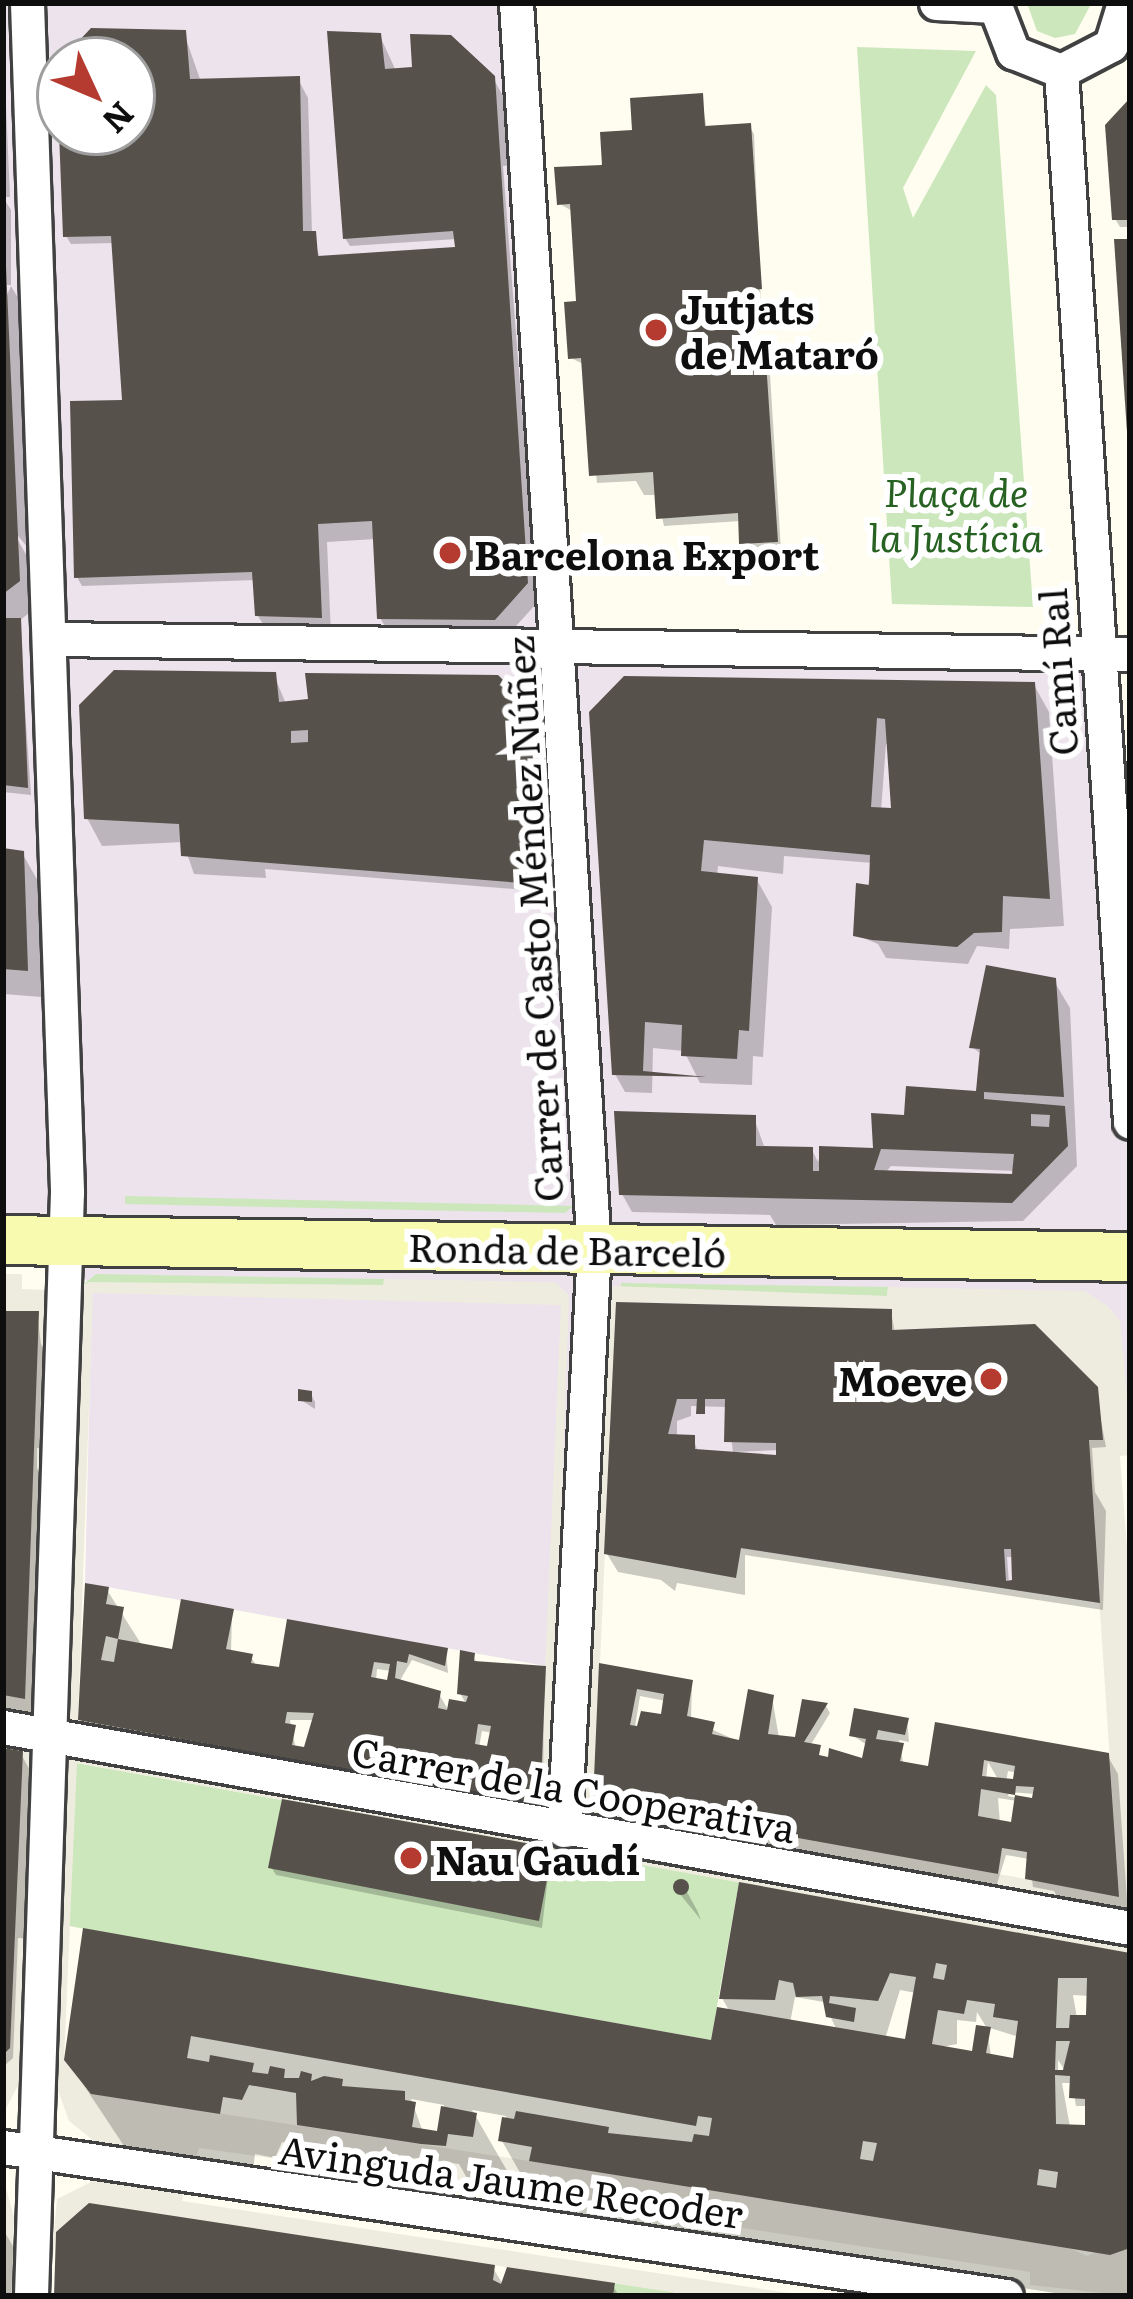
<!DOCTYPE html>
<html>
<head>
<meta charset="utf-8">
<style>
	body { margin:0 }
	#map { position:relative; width:1133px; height:2299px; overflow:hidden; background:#fefdf0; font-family:Literata,serif }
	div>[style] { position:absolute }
	.industrial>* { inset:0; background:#ece3ec }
	.green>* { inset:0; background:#cce7bc }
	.plaza>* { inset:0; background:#eeecdf }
	.shadow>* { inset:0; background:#0003 }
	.building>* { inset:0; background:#56514b }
	.round { border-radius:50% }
	.roads { filter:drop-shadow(3px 0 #414141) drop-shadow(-3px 0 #414141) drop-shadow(0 3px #414141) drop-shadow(0 -3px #414141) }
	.street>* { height:33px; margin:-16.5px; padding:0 16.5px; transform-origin:16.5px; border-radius:16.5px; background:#fff }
	.secondary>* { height:48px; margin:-24px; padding:0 24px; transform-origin:24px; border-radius:24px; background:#f8fab0 }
	.dots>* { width:33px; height:33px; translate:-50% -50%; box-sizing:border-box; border:6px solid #fff; border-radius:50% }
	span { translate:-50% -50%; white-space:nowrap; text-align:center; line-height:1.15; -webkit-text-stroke:12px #fff; paint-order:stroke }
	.poi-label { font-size:39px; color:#0e0e0e; font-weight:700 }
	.left { translate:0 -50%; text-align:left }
	.right { translate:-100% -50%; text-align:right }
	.park-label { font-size:39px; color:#276222; font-style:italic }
	.street-label { font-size:39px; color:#0e0e0e }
	.frame { position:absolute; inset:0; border:6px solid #0e0e0e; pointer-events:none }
	.north { position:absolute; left:36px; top:36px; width:120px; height:120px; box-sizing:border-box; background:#fff; border:3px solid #9f9f9f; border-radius:50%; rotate:134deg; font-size:33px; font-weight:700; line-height:48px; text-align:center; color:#0e0e0e }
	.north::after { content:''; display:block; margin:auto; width:42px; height:54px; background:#b53a2f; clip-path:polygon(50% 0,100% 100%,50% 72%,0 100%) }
</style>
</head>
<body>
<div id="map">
	<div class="industrial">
		<i style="clip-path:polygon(evenodd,3px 3px,516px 3px,558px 648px,1096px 653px,1130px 1122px,1130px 1438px,1089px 1441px,1100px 1603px,556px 1520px,546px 1666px,85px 1583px,92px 1293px,67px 1240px,3px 1240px,3px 3px,60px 60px,132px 60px,132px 132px,60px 132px,60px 60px)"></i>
	</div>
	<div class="green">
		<i style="clip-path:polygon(1027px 3px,1090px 3px,1090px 6px,1075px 34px,1055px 38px,1037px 31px)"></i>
		<i style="clip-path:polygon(857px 47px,976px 51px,903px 188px,913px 218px,986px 85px,996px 95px,1033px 607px,892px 604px)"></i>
		<i style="clip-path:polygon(125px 1196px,573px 1206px,565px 1213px,125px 1204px)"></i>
		<i style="clip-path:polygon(96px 1274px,384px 1279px,384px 1285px,84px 1284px)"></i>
		<i style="clip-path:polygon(621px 1283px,888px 1287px,887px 1296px,621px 1291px)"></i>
		<i style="clip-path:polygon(76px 1763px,739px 1882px,711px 2040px,69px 1926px)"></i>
		<i style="clip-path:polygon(615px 2283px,698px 2296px,613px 2296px)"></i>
	</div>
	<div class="plaza">
		<i style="clip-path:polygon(6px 1274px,22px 1274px,22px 1289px,51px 1290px,38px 1716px,3px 1720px)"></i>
		<i style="clip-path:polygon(evenodd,384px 1279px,555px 1282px,569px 1295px,551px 1793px,583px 1799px,605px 1304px,613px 1286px,887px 1296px,888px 1287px,1085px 1291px,1109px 1307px,1120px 1322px,1130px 1429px,1130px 1455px,1120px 1456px,1130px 1587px,1130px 1953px,77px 1763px,64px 2060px,92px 2094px,1053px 2241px,1087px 2256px,1130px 2236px,1130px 2296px,1030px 2285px,1030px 2272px,461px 2185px,199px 2148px,196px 2158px,98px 2144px,69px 2121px,56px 2085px,68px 1777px,56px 1776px,58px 1696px,69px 1696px,81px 1289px,88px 1282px,383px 1285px,384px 1279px,93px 1293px,561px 1305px,539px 1805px,78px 1720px,93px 1293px,384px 1279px,616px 1302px,892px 1309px,892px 1330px,1035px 1324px,1084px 1372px,1119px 1896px,594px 1800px,616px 1302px)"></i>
		<i style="clip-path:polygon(3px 1740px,34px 1745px,20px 2082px,3px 2114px,23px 1752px,3px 1748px)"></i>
		<i style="clip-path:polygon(3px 2178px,14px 2217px,11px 2296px,3px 2296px)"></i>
		<i style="clip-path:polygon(99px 2178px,184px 2191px,182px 2201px,809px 2296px,698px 2296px,89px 2204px,56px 2232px,48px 2296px,57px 2199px)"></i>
	</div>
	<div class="shadow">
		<i style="clip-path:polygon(184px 33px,201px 82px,298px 79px,308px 98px,312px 234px,320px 258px,458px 250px,457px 239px,350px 246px,345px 238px,380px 36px,396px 71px,493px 78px,509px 107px,513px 165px,503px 166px,537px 603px,505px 638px,391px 636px,380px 618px,376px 539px,327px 542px,331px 635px,269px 634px,258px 616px,257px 580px,82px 586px,77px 577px,125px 403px,115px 243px,71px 244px,66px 236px,62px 132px,132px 132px,132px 60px,65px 60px)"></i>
		<i style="clip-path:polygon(3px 36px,10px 197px,3px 197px,11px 210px,11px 285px,3px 285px)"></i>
		<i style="clip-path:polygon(701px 96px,707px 129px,749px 126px,754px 134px,762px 330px,748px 329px,748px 340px,718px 350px,749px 345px,769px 358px,781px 550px,747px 552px,741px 521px,664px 526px,657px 495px,644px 495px,636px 481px,597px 483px,585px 365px,571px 358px,579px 304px,574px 212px,560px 204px,635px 132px)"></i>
		<i style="clip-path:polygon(1130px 103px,1130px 227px,1120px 227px,1115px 219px)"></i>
		<i style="clip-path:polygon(11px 286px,24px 308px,33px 554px,9px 525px,38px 575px,34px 609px,19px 621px,31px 795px,3px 792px,3px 304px)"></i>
		<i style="clip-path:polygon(274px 675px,286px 704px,534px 714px,550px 892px,265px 869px,266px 878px,194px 874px,183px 842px,102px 846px,87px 818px)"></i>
		<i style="clip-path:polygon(evenodd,1034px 685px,1049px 712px,1064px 926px,1010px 929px,1009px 949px,977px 946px,968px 964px,886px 958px,878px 944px,856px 935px,873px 863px,784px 856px,783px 874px,718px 866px,717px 876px,757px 880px,772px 907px,763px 1057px,753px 1056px,752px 1085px,700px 1083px,684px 1051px,653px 1048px,652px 1093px,625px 1092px,615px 1074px,592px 713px,1034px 685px,886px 744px,889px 744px,897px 812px,881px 811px,886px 744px)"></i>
		<i style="clip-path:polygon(3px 851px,22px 853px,38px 881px,42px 997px,3px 994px)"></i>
		<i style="clip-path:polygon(evenodd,988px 968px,1054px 981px,1070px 1008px,1077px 1166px,1023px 1221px,776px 1225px,770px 1215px,632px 1212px,622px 1194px,754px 1118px,765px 1149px,812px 1150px,818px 1162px,821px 1150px,871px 1151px,877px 1162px,874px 1116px,910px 1119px,978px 1094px,984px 1056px,972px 1047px,988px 968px,891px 1166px,1015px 1171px,1016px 1177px,886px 1172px,891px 1166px)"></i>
		<i style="clip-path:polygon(evenodd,619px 1305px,891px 1312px,895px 1333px,1095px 1388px,1106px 1447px,1092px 1448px,1095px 1492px,1106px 1511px,1103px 1610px,745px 1555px,745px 1595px,677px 1583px,675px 1591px,661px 1580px,618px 1572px,607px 1554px,619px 1305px,691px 1406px,727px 1407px,733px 1452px,779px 1450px,779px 1458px,698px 1452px,693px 1438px,677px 1437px,677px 1421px,691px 1416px,691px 1406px,619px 1305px,1007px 1557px,1014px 1557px,1015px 1583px,1009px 1584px,1007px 1557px)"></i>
		<i style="clip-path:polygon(3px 1314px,37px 1314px,41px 1344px,64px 1383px,51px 1449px,37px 1448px,37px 1468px,59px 1507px,43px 1733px,3px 1733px)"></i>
		<i style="clip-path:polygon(311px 1394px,315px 1402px,315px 1409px,301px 1400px)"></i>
		<i style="clip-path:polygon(evenodd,107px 1590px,143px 1647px,174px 1653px,232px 1612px,231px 1653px,251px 1657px,257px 1667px,281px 1670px,289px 1623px,446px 1651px,448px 1673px,412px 1660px,399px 1682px,439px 1694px,450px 1713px,467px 1706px,460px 1693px,473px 1656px,478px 1664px,544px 1668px,543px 1812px,102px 1755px,81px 1719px,107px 1590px,377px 1669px,391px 1671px,389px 1684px,376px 1681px,377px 1669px,107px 1590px,290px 1720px,315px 1720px,306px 1751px,296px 1749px,290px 1720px,107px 1590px,482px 1731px,493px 1733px,490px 1749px,479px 1747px,482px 1731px)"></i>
		<i style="clip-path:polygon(evenodd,602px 1666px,692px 1683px,691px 1720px,742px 1743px,772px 1697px,779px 1738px,797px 1740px,826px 1706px,830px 1713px,810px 1746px,823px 1759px,870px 1766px,867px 1745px,852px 1735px,907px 1720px,909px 1742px,899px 1740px,904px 1767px,930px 1770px,937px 1725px,1107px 1755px,1118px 1774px,1128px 1913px,1059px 1901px,1054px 1891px,1033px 1887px,1029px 1859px,1006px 1855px,991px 1903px,601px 1808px,602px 1666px,640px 1696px,666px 1701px,663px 1717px,635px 1727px,640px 1696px,602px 1666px,988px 1762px,999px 1781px,986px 1779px,988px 1762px,602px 1666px,1008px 1771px,1017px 1773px,1015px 1783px,1006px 1782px,1008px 1771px,602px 1666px,1009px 1792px,1036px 1794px,1035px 1802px,1008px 1796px,1009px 1792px,602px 1666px,998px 1798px,1017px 1801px,1013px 1826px,1000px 1823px,998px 1798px)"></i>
		<i style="clip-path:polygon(3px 1751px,21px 1754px,41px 1790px,35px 1939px,18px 1938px,13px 2058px,3px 2067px)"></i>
		<i style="clip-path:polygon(551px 1851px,542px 1928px,276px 1875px,271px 1867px)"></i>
		<i style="clip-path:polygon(682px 1883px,697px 1910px,701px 1920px,679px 1893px)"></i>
		<i style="clip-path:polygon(evenodd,742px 1886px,1130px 1956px,1130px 2296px,1074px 2296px,566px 2218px,557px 2202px,535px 2199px,502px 2141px,506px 2116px,472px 2110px,509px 2174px,505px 2194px,473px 2189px,459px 2164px,413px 2158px,407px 2194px,334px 2183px,314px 2147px,282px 2142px,275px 2158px,255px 2154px,253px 2171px,128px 2152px,67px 2060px,85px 1932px,712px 2048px,730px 2012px,722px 1998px,742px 1886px,900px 1990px,916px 1993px,914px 2044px,885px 2039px,900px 1990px,742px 1886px,1073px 1995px,1090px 1996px,1090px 2028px,1077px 2018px,1073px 1995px,742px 1886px,795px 1997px,824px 2002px,837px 2031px,790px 2023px,795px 1997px,742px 1886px,977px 2012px,988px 2030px,975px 2054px,937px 2048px,957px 2044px,957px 2020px,976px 2022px,977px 2012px,742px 1886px,987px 2027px,1019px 2037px,1016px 2061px,991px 2057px,987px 2027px,742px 1886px,1058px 2060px,1066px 2072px,1058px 2074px,1058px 2060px,742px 1886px,1062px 2083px,1072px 2083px,1076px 2106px,1088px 2106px,1088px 2128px,1070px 2127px,1062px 2083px,742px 1886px,411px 2099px,444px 2105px,443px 2136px,423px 2132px,411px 2099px,742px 1886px,801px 2199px,842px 2211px,801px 2205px,801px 2199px)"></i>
		<i style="clip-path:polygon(3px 2229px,35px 2284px,35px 2296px,3px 2296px)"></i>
		<i style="clip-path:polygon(493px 2268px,507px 2291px,613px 2286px,619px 2296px,57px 2296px)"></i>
	</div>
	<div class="building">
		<i style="clip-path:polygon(91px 28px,186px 30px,190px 79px,300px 76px,303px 231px,316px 231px,318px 256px,455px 247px,453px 231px,343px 239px,327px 31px,381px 33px,385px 69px,412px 67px,410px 34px,451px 35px,495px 76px,528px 583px,495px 620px,377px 619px,372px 521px,318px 524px,322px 618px,255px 616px,252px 572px,74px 578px,70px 401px,122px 400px,111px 236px,63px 237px,59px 132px,132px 132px,132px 60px,61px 60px)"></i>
		<i style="clip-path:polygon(703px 93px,705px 126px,751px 123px,762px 289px,743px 291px,744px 318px,747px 348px,765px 346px,778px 542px,739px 544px,738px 513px,656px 519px,653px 472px,589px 476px,581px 358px,568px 359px,564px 302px,576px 301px,570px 204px,557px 205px,554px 167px,602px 165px,600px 132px,632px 130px,630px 98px)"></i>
		<i style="clip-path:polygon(1130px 98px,1130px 220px,1112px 220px,1105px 125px)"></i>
		<i style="clip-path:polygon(3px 199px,20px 581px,3px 594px,4px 278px)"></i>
		<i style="clip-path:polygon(1114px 239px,1130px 239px,1130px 432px,1127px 432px)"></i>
		<i style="clip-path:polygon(3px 618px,21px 618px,28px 788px,3px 785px)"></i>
		<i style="clip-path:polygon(evenodd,114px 670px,276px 672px,279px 702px,308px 699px,305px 673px,498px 675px,536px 712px,547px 885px,181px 856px,179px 824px,84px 819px,79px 705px,114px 670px,308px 730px,308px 742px,291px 743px,291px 731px,308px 730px)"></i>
		<i style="clip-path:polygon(evenodd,624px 676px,1035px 682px,1050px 899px,1003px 896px,1002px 932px,974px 933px,957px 947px,872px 940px,853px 936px,856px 883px,869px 885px,870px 855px,704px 840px,701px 871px,758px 877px,749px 1031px,739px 1030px,737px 1059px,681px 1056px,682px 1025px,645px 1022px,643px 1071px,707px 1077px,612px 1075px,589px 712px,624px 676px,877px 718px,885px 719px,891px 808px,871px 807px,877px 718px)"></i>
		<i style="clip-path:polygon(3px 848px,24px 851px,28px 971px,3px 969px)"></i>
		<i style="clip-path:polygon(evenodd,986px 965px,1056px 978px,1064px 1097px,984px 1092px,984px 1099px,1065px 1106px,1068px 1146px,1012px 1203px,619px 1195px,614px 1111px,756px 1115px,756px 1146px,813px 1147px,813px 1171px,819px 1171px,819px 1146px,873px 1148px,871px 1113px,904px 1115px,906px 1086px,976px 1091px,980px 1049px,969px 1048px,986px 965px,1031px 1114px,1050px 1115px,1049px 1127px,1031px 1126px,1031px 1114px,986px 965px,881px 1149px,1014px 1154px,1012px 1174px,874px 1170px,881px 1149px)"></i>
		<i style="clip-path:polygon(evenodd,616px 1302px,892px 1309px,892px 1330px,1035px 1324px,1098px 1387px,1103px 1440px,1089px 1440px,1100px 1603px,741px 1548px,736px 1578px,604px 1554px,616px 1302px,677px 1399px,697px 1399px,696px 1414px,705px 1414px,705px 1399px,725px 1399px,724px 1442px,776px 1443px,776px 1455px,695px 1449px,695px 1435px,668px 1434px,677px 1399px,616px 1302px,1004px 1549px,1011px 1549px,1012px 1580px,1006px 1581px,1004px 1549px)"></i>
		<i style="clip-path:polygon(3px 1311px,39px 1311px,25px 1699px,3px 1695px)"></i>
		<i style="clip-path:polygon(298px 1389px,312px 1391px,312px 1402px,298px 1401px)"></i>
		<i style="clip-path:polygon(evenodd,85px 1583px,109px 1587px,106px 1604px,124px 1607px,118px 1639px,106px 1636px,101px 1660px,114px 1662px,118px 1639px,172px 1649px,181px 1599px,234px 1609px,226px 1649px,253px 1654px,251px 1663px,279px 1667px,287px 1619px,448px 1648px,445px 1666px,409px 1654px,407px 1663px,397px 1661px,395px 1678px,441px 1691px,438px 1708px,447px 1710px,449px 1699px,466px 1702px,468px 1696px,457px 1694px,460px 1650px,475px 1653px,474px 1661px,546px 1666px,540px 1805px,78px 1720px,85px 1583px,374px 1662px,390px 1664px,387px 1680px,371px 1677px,374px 1662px,85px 1583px,287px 1712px,314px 1713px,304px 1747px,292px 1745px,296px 1725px,285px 1723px,287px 1712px,85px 1583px,478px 1724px,491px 1726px,487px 1746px,475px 1744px,478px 1724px)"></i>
		<i style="clip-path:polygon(evenodd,599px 1663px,693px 1680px,687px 1716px,715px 1722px,712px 1734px,739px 1740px,748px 1689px,774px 1695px,768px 1734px,795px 1737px,802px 1699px,828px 1703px,804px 1742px,821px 1745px,819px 1755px,828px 1757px,829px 1748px,862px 1758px,866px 1739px,849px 1736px,854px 1708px,909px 1718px,905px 1735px,878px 1730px,876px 1739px,904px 1743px,900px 1761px,928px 1766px,935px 1722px,1109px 1753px,1119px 1897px,1025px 1879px,1027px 1852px,1002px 1848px,998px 1874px,593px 1801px,599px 1663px,637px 1689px,664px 1694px,661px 1714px,641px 1711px,637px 1726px,630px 1725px,637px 1689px,599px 1663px,984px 1760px,1015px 1766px,1013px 1779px,982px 1776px,984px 1760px,599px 1663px,1016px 1786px,1034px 1787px,1032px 1798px,1015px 1795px,1011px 1822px,978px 1816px,981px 1789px,1015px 1795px,1016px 1786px)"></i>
		<i style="clip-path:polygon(3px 1748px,23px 1751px,10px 2048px,3px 2055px)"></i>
		<i style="clip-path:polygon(282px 1799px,553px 1848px,539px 1921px,268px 1868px)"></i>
		<i class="round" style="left:673px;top:1879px;width:16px;height:16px"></i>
		<i style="clip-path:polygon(evenodd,739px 1882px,1130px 1953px,1130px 2248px,1110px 2255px,529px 2161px,532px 2147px,498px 2141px,502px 2117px,514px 2119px,516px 2111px,609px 2127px,608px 2133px,692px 2142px,694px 2134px,709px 2136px,712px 2118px,698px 2116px,696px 2126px,191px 2036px,187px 2058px,209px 2062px,210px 2055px,254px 2063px,252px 2072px,268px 2074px,270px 2066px,285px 2069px,284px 2078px,299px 2078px,301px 2071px,312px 2074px,311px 2081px,324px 2076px,343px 2079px,342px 2086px,405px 2091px,405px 2100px,416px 2102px,412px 2127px,437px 2131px,441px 2106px,477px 2113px,473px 2137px,448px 2134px,446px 2146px,421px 2144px,297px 2125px,296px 2093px,249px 2085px,242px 2100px,223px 2097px,220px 2114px,91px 2094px,64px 2060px,83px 1928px,711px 2040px,717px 2007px,905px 2039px,916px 1977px,890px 1973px,878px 2001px,830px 1996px,829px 2003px,856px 2008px,854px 2022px,826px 2017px,822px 1996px,796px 1997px,793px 1983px,779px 1980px,775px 2000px,719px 1999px,739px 1882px,936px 1963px,947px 1965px,944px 1980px,933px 1978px,936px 1963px,739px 1882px,1058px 1978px,1087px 1978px,1086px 2015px,1070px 2015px,1069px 2028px,1056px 2028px,1058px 1978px,739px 1882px,967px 2000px,995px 2004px,993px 2017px,1018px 2021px,1013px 2058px,986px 2053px,991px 2027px,976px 2025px,972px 2051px,932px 2044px,938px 2010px,964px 2014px,967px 2000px,739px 1882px,1056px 2041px,1070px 2041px,1063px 2070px,1055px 2070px,1056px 2041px,739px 1882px,1055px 2075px,1070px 2076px,1069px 2098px,1085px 2099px,1085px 2125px,1056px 2124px,1055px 2075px,739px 1882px,863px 2141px,877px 2143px,873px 2161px,860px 2159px,863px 2141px,739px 1882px,1039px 2169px,1058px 2172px,1056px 2188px,1037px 2185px,1039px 2169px)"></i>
		<i style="clip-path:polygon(89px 2203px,495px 2265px,493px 2280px,501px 2284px,507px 2267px,615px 2283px,613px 2296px,54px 2296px,56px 2232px)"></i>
	</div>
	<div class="roads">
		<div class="street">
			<i style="left:27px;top:3px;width:1190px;rotate:88.07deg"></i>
			<i style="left:67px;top:1192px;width:1105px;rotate:91.87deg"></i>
			<i style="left:516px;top:3px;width:1247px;rotate:86.42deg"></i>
			<i style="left:594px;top:1248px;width:583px;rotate:92.95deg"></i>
			<i style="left:936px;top:3px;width:58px;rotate:3deg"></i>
			<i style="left:994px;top:3px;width:53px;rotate:68.8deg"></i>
			<i style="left:1013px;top:52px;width:52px;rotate:21.6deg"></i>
			<i style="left:1061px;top:71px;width:56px;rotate:-27.5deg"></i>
			<i style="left:1111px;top:45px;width:44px;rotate:-72.8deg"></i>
			<i style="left:1061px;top:71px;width:1053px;rotate:86.24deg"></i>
			<i style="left:54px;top:639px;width:1076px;rotate:0.8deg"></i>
			<i style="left:3px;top:1727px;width:1145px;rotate:10.11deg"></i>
			<i style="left:3px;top:2147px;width:1014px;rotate:8.45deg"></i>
		</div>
		<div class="secondary">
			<i style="left:3px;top:1240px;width:1127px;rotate:0.86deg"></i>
		</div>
	</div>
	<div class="dots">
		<i style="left:656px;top:330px;background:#b53a2f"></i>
		<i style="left:450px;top:553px;background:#b53a2f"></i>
		<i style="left:991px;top:1379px;background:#b53a2f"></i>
		<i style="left:411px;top:1858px;background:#b53a2f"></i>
	</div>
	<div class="poi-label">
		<span class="left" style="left:680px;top:330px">Jutjats<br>de Mataró</span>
		<span class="left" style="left:474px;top:553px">Barcelona Export</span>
		<span class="right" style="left:967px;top:1379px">Moeve</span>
		<span class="left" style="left:435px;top:1858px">Nau Gaudí</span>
	</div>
	<div class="park-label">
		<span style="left:956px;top:513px">Plaça de<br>la Justícia</span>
	</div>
	<div class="street-label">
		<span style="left:1056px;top:672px;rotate:-94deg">Camí Ral</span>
		<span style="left:532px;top:919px;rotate:-93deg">Carrer de Casto Méndez Núñez</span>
		<span style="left:567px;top:1248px;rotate:1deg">Ronda de Barceló</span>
		<span style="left:574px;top:1788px;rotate:10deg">Carrer de la Cooperativa</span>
		<span style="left:511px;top:2180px;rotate:8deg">Avinguda Jaume Recoder</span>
	</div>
	<div class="frame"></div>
	<div class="north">N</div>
</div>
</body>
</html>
